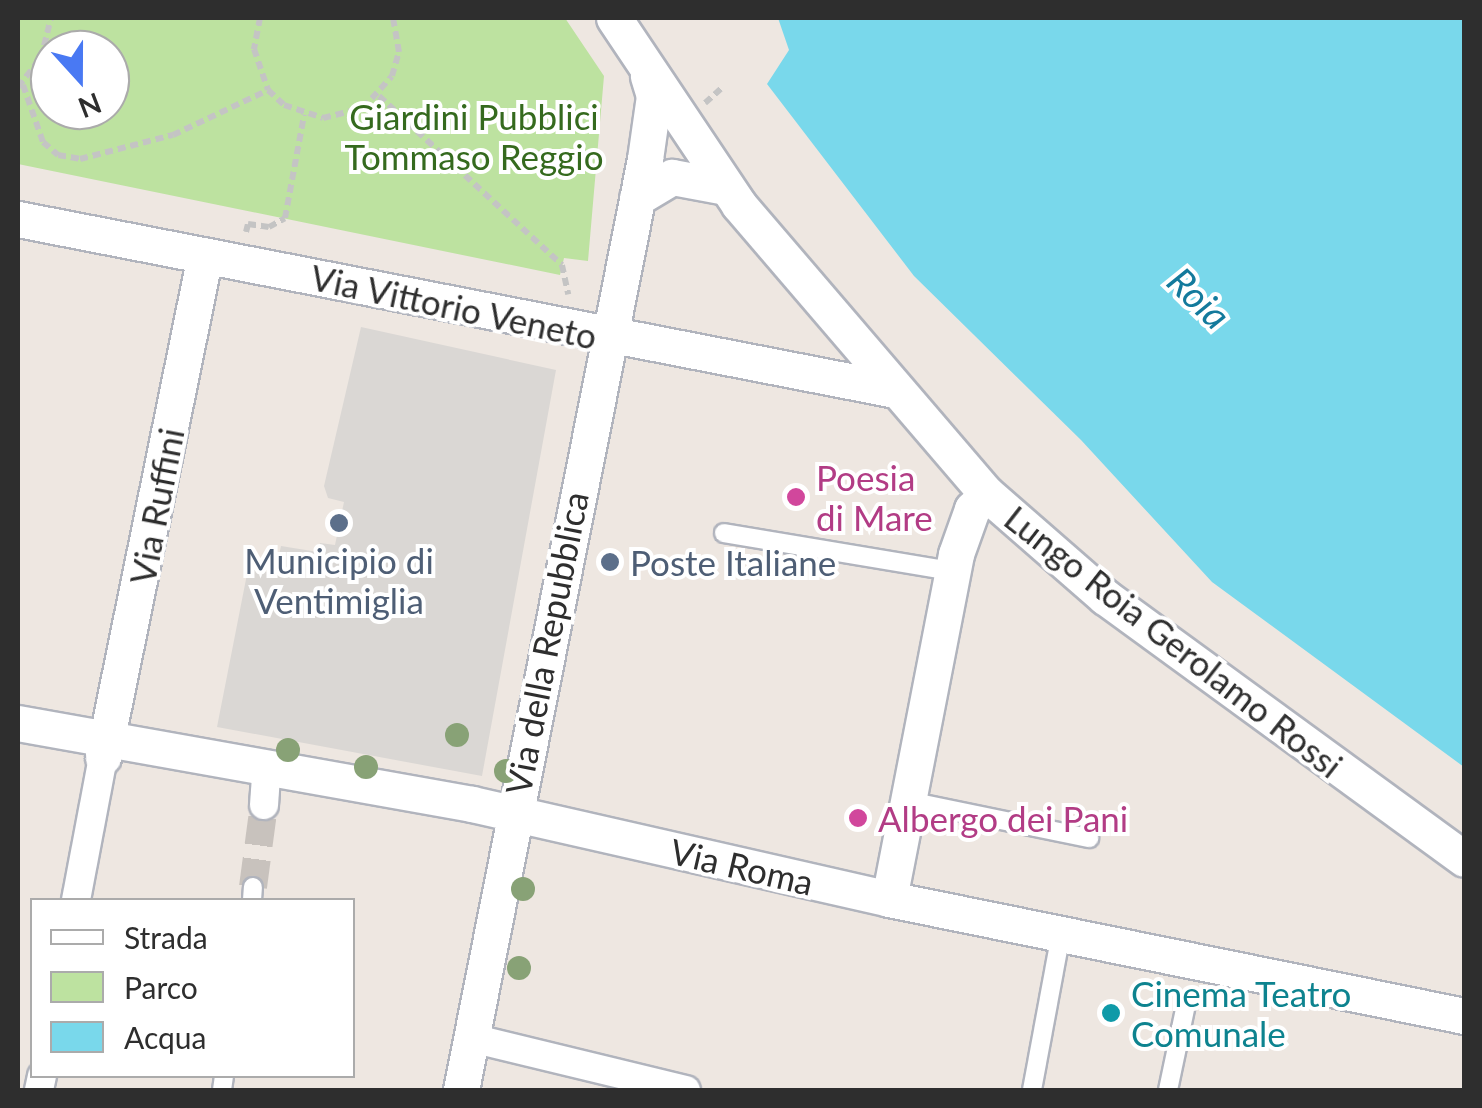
<!DOCTYPE html>
<html>
<head>
<meta charset="utf-8">
<style>
	body { margin:0 }
	#map { position:relative; width:1482px; height:1108px; overflow:hidden; background:#eee7e1; font-family:Lato,sans-serif }
	div>[style] { position:absolute }
	.green>* { inset:0; background:#bde2a0 }
	.plaza>* { inset:0; background:#dad7d4 }
	.water>* { inset:0; background:#79d8eb }
	.pedestrian-tunnel>* { height:28px; margin-top:-14px; transform-origin:0; background:repeating-linear-gradient(90deg,#c8c2bd 0 28px,transparent 0 42px) }
	.path>* { height:6px; margin-top:-3px; transform-origin:0; background:repeating-linear-gradient(90deg,#c4c4c4 0 8px,transparent 0 13px) }
	.roads { filter:drop-shadow(2px 0 #b1b4bd) drop-shadow(-2px 0 #b1b4bd) drop-shadow(0 2px #b1b4bd) drop-shadow(0 -2px #b1b4bd) }
	.service>* { height:18px; margin:-9px; padding:0 9px; transform-origin:9px; border-radius:9px; background:#fff }
	.pedestrian>* { height:28px; margin:-14px; padding:0 14px; transform-origin:14px; border-radius:14px; background:#fff }
	.minor>* { height:35px; margin:-17.5px; padding:0 17.5px; transform-origin:17.5px; border-radius:17.5px; background:#fff }
	.trees>* { width:24px; height:24px; margin:-12px; border-radius:50%; background:#88a276 }
	.dots>* { width:28px; height:28px; translate:-50% -50%; box-sizing:border-box; border:5px solid #fff; border-radius:50% }
	span { translate:-50% -50%; white-space:nowrap; text-align:center; line-height:1.15; -webkit-text-stroke:8px #fff; paint-order:stroke }
	.park-label { font-size:35px; color:#356a1e }
	.street-label { font-size:35px; color:#2e2e2e }
	.hotel-label { font-size:35px; color:#b23c85 }
	.left { translate:0 -50%; text-align:left }
	.service-label { font-size:35px; color:#4e5e75 }
	.culture-label { font-size:35px; color:#0d838f }
	.water-label { font-size:38px; color:#137a9c; font-style:italic }
	.frame { position:absolute; inset:0; border:20px solid #2e2e2e; pointer-events:none }
	.legend { position:absolute; left:30px; top:898px; width:325px; height:180px; box-sizing:border-box; background:#fff; border:2px solid #ababab; margin:0; padding:12px 18px; list-style:none; font-size:30px; color:#2e2e2e }
	.legend li { display:flex; align-items:center; gap:20px; height:50px }
	.legend b { width:50px; border:2px solid #ababab }
	.north { position:absolute; left:30px; top:30px; width:100px; height:100px; box-sizing:border-box; background:#fff; border:2px solid #ababab; border-radius:50%; rotate:159deg; font-size:28px; font-weight:700; line-height:40px; text-align:center; color:#2e2e2e }
	.north::after { content:''; display:block; margin:auto; width:35px; height:45px; background:#4979f3; clip-path:polygon(50% 0,100% 100%,50% 72%,0 100%) }
</style>
</head>
<body>
<div id="map">
	<div class="green">
		<i style="clip-path:polygon(evenodd,18px 18px,565px 18px,604px 76px,588px 261px,564px 258px,560px 275px,18px 164px,18px 18px,50px 50px,110px 50px,110px 110px,50px 110px,50px 50px)"></i>
	</div>
	<div class="plaza">
		<i style="clip-path:polygon(361px 327px,556px 370px,482px 776px,217px 727px,248px 569px,275px 573px,281px 546px,318px 552px,320px 543px,335px 545px,344px 502px,328px 498px,324px 486px)"></i>
	</div>
	<div class="water">
		<i style="clip-path:polygon(778px 18px,1464px 18px,1464px 767px,1212px 582px,1081px 440px,914px 276px,767px 84px,789px 50px)"></i>
	</div>
	<div class="pedestrian-tunnel">
		<i style="left:253px;top:887px;width:83px;rotate:-82.4deg"></i>
	</div>
	<div class="path">
		<i style="left:260px;top:18px;width:32px;rotate:101deg"></i>
		<i style="left:254px;top:49px;width:43px;rotate:71.1deg"></i>
		<i style="left:268px;top:90px;width:22px;rotate:43deg"></i>
		<i style="left:284px;top:105px;width:41px;rotate:18.4deg"></i>
		<i style="left:323px;top:118px;width:41px;rotate:-14deg"></i>
		<i style="left:363px;top:108px;width:43px;rotate:-47.8deg"></i>
		<i style="left:392px;top:76px;width:25px;rotate:-74deg"></i>
		<i style="left:399px;top:52px;width:35px;rotate:-100deg"></i>
		<i style="left:23px;top:85px;width:60px;rotate:70.7deg"></i>
		<i style="left:43px;top:142px;width:20px;rotate:41deg"></i>
		<i style="left:58px;top:155px;width:22px;rotate:10deg"></i>
		<i style="left:80px;top:159px;width:96px;rotate:-14.5deg"></i>
		<i style="left:173px;top:135px;width:105px;rotate:-25.3deg"></i>
		<i style="left:18px;top:87px;width:37px;rotate:-52deg"></i>
		<i style="left:41px;top:58px;width:41px;rotate:-76deg"></i>
		<i style="left:379px;top:96px;width:249px;rotate:42.7deg"></i>
		<i style="left:562px;top:265px;width:30px;rotate:78deg"></i>
		<i style="left:705px;top:103px;width:24px;rotate:-42deg"></i>
		<i style="left:246px;top:232px;width:8px;rotate:-76deg"></i>
		<i style="left:248px;top:224px;width:21px;rotate:8deg"></i>
		<i style="left:269px;top:227px;width:18px;rotate:-29deg"></i>
		<i style="left:285px;top:218px;width:105px;rotate:-79.5deg"></i>
	</div>
	<div class="roads">
		<div class="service">
			<i style="left:724px;top:533px;width:231px;rotate:9.5deg"></i>
			<i style="left:908px;top:801px;width:185px;rotate:11.6deg"></i>
			<i style="left:252px;top:900px;width:13px;rotate:-86deg"></i>
			<i style="left:222px;top:1090px;width:14px;rotate:-82deg"></i>
			<i style="left:1032px;top:1090px;width:159px;rotate:-79.5deg"></i>
			<i style="left:1168px;top:1090px;width:92px;rotate:-78.1deg"></i>
		</div>
		<div class="pedestrian">
			<i style="left:264px;top:805px;width:39px;rotate:-86deg"></i>
			<i style="left:76px;top:900px;width:146px;rotate:-79.3deg"></i>
			<i style="left:471px;top:1038px;width:221px;rotate:13.6deg"></i>
			<i style="left:39px;top:1090px;width:14px;rotate:-78deg"></i>
		</div>
		<div class="minor">
			<i style="left:614px;top:18px;width:225px;rotate:56.2deg"></i>
			<i style="left:739px;top:205px;width:381px;rotate:49.4deg"></i>
			<i style="left:987px;top:494px;width:157px;rotate:41.1deg"></i>
			<i style="left:1105px;top:597px;width:444px;rotate:36.1deg"></i>
			<i style="left:637px;top:198px;width:41px;rotate:-31deg"></i>
			<i style="left:672px;top:177px;width:55px;rotate:10.5deg"></i>
			<i style="left:18px;top:219px;width:888px;rotate:11.03deg"></i>
			<i style="left:18px;top:723px;width:461px;rotate:10.1deg"></i>
			<i style="left:472px;top:804px;width:428px;rotate:12.8deg"></i>
			<i style="left:889px;top:899px;width:587px;rotate:11.5deg"></i>
			<i style="left:103px;top:757px;width:512px;rotate:-78.51deg"></i>
			<i style="left:889px;top:899px;width:351px;rotate:-79deg"></i>
			<i style="left:956px;top:554px;width:48px;rotate:-70.4deg"></i>
			<i style="left:972px;top:509px;width:21px;rotate:-45deg"></i>
			<i style="left:461px;top:1090px;width:949px;rotate:-78.82deg"></i>
			<i style="left:645px;top:159px;width:64px;rotate:-81.9deg"></i>
			<i style="left:654px;top:96px;width:21px;rotate:-107deg"></i>
		</div>
	</div>
	<div class="trees">
		<i style="left:457px;top:735px"></i>
		<i style="left:288px;top:750px"></i>
		<i style="left:366px;top:767px"></i>
		<i style="left:506px;top:771px"></i>
		<i style="left:523px;top:889px"></i>
		<i style="left:519px;top:968px"></i>
	</div>
	<div class="dots">
		<i style="left:796px;top:497px;background:#d1479c"></i>
		<i style="left:339px;top:523px;background:#5c6f8a"></i>
		<i style="left:610px;top:562px;background:#5c6f8a"></i>
		<i style="left:858px;top:818px;background:#d1479c"></i>
		<i style="left:1111px;top:1013px;background:#0f9aa8"></i>
	</div>
	<div class="park-label">
		<span style="left:474px;top:136px">Giardini Pubblici<br>Tommaso Reggio</span>
	</div>
	<div class="street-label">
		<span style="left:454px;top:306px;rotate:12deg">Via Vittorio Veneto</span>
		<span style="left:156px;top:506px;rotate:-79deg">Via Ruffini</span>
		<span style="left:1174px;top:641px;rotate:38deg">Lungo Roia Gerolamo Rossi</span>
		<span style="left:546px;top:643px;rotate:-79deg">Via della Repubblica</span>
		<span style="left:742px;top:866px;rotate:13deg">Via Roma</span>
	</div>
	<div class="hotel-label">
		<span class="left" style="left:816px;top:497px">Poesia<br>di Mare</span>
		<span class="left" style="left:878px;top:818px">Albergo dei Pani</span>
	</div>
	<div class="service-label">
		<span style="left:339px;top:580px">Municipio di<br>Ventimiglia</span>
		<span class="left" style="left:630px;top:562px">Poste Italiane</span>
	</div>
	<div class="culture-label">
		<span class="left" style="left:1131px;top:1013px">Cinema Teatro<br>Comunale</span>
	</div>
	<div class="water-label">
		<span style="left:1199px;top:298px;rotate:44deg">Roia</span>
	</div>
	<div class="frame"></div>
	<ul class="legend">
	<li><b style="height:12px;background:#fff"></b>Strada</li>
	<li><b style="height:28px;background:#bde2a0"></b>Parco</li>
	<li><b style="height:28px;background:#79d8eb"></b>Acqua</li>
	</ul>
	<div class="north">N</div>
</div>
</body>
</html>
